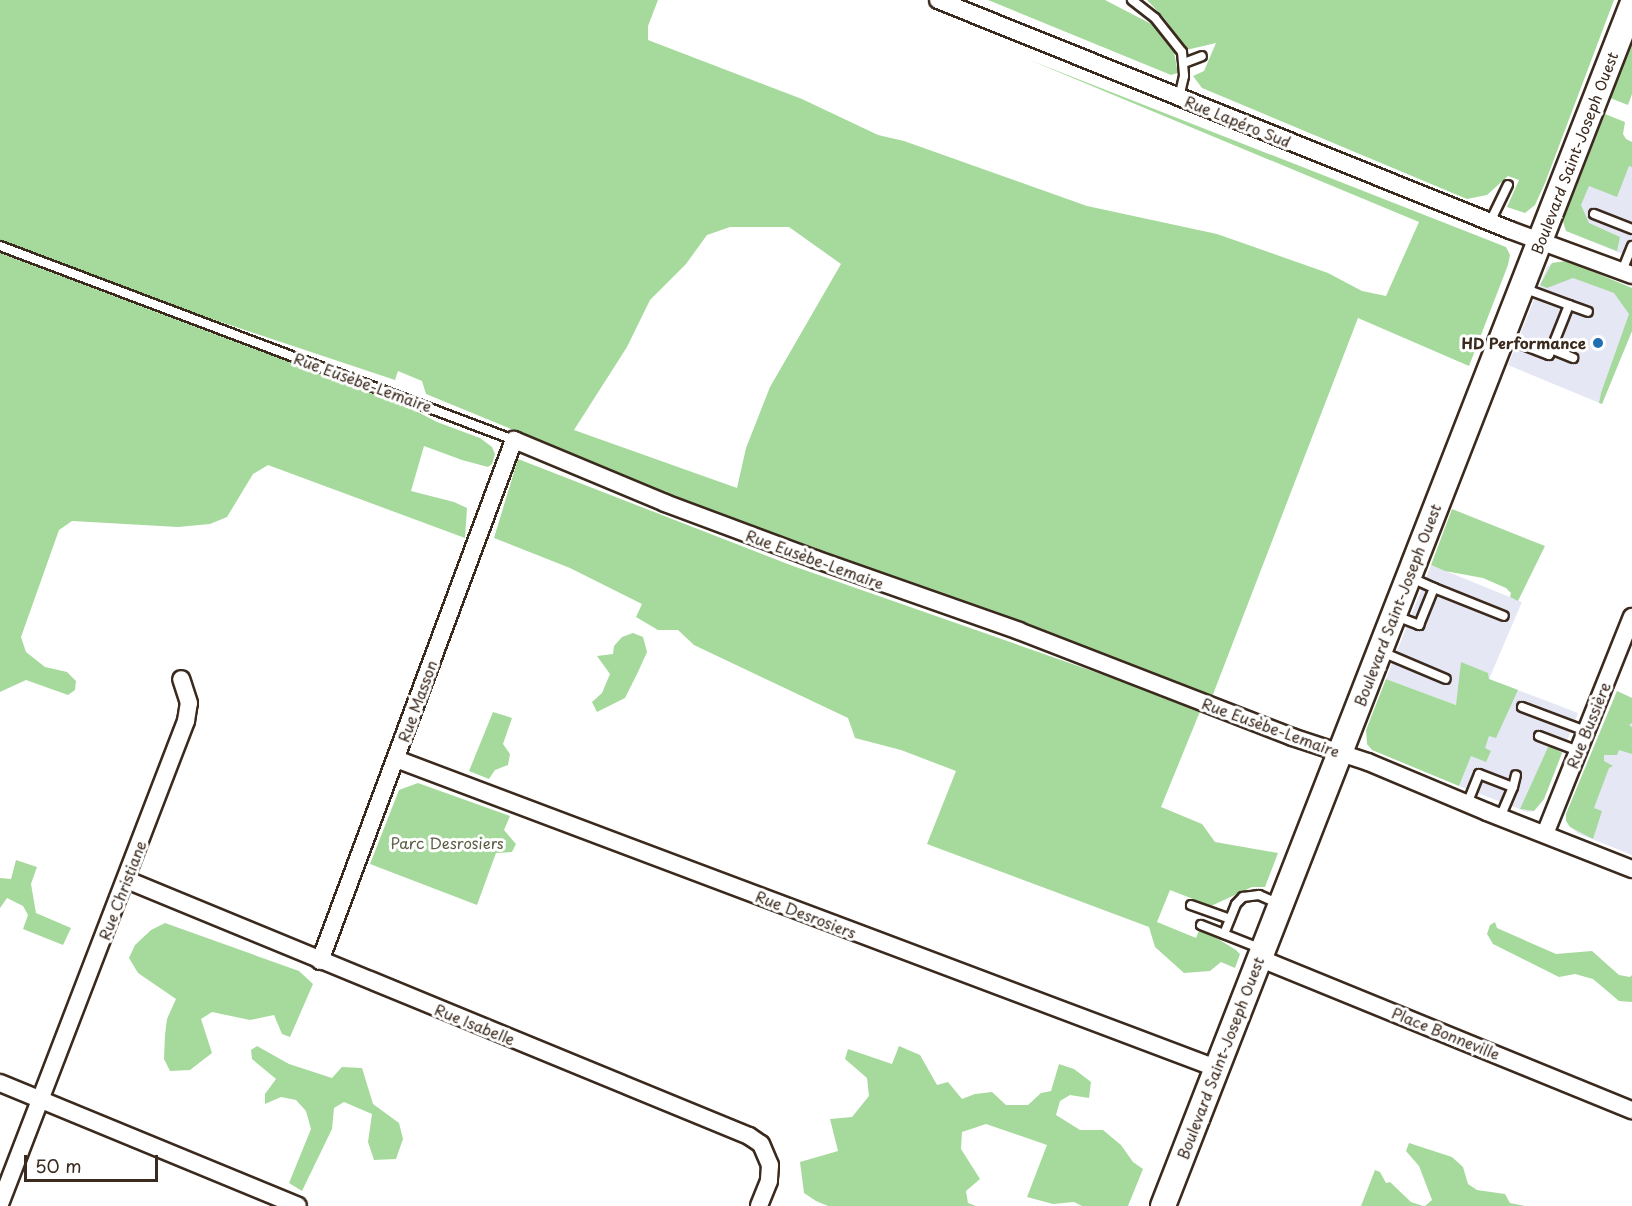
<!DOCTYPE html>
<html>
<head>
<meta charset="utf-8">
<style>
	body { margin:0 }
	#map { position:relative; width:1632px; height:1206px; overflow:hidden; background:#fff; font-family:"Playpen Sans",sans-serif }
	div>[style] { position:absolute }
	.built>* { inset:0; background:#e6e7f5 }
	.green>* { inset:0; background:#a6da9c }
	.roads { filter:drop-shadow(2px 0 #3b2a1e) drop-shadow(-2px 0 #3b2a1e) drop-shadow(0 2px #3b2a1e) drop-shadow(0 -2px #3b2a1e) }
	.lane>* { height:8px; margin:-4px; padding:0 4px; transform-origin:4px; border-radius:4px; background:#fff }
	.street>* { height:16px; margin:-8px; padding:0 8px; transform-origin:8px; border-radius:8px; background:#fff }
	.secondary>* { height:24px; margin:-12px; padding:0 12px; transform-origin:12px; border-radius:12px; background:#fff }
	.dots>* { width:16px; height:16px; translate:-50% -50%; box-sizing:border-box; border:3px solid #fff; border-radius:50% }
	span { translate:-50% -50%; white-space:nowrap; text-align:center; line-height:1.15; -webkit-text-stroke:6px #fff; paint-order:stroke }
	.street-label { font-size:15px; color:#3b2a1e }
	.poi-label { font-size:15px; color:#3b2a1e; font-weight:700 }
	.right { translate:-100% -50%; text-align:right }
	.park-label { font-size:15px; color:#5b5f44 }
	.scale { position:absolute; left:24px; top:1155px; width:134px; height:27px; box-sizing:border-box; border:3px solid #3b2a1e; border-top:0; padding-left:8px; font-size:18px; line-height:21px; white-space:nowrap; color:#3b2a1e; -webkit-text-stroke:4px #fff; paint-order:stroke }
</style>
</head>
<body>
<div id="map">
	<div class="built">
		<i style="clip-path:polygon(1594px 140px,1632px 155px,1632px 258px,1566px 231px,1564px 226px)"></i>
		<i style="clip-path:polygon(1567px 261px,1632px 288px,1632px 331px,1602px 404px,1508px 365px,1547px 267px,1552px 263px)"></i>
		<i style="clip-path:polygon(1431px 565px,1522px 602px,1489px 679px,1578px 713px,1544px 799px,1534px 811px,1527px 812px,1459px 786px,1486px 716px,1386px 679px)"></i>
		<i style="clip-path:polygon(1617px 691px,1632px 698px,1632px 855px,1577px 833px,1566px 821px,1566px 814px)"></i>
	</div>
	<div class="green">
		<i style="clip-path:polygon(evenodd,0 0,658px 0,648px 26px,648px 40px,802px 99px,878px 135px,904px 141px,1087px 206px,1217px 234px,1328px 273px,1362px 291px,1386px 296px,1419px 222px,1027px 59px,1506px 247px,1510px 255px,1508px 265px,1469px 366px,1358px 318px,1212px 697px,1060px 638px,740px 523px,426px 394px,422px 381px,398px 371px,395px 380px,176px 307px,0 241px,0 0,730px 227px,789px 227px,841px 264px,770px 387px,746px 448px,737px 488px,574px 430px,627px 347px,650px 300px,686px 264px,707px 235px,730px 227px)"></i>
		<i style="clip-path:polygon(988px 0,1105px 0,1157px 27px,1173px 47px,1178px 73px,1171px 75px)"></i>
		<i style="clip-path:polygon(1147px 0,1614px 0,1545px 183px,1535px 205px,1525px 213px,1507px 207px,1519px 180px,1508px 176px,1487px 195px,1467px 199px,1202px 88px,1193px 76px,1204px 71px,1216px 43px,1186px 50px,1165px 19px)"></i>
		<i style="clip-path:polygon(1632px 42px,1632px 94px,1628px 105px,1610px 98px)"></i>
		<i style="clip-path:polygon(1605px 114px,1625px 122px,1623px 134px,1626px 139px,1632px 142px,1632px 167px,1629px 166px,1617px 197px,1589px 186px,1581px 205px,1589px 223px,1620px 237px,1617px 251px,1566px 231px,1563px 221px)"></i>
		<i style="clip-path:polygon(0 253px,408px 407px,437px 422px,480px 438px,492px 447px,495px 454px,492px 464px,488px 467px,462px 460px,424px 446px,411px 491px,454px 502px,467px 508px,465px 538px,268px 465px,253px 474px,227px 517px,210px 524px,178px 527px,72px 521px,59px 530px,21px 637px,26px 652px,45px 667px,67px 672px,76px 681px,75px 690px,68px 695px,26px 680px,0 692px)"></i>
		<i style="clip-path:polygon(1567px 261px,1632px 288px,1632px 331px,1602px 404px,1599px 403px,1601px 393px,1629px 314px,1614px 293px,1573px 278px,1547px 288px,1540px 285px,1552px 263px)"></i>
		<i style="clip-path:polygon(518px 459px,793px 566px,1201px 709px,1161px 807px,1202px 824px,1215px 842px,1278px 853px,1265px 887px,1252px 887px,1211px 906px,1170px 890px,1157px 922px,1196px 938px,1200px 928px,1236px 950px,1240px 954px,1235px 968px,1221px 962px,1210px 971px,1184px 973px,1155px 947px,1149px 927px,927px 844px,956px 771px,901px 750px,855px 738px,848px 718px,694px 645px,678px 630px,658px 630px,636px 617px,642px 604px,570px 568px,494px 538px)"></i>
		<i style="clip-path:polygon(1452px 509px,1545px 546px,1518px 601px,1510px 597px,1511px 593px,1506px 588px,1483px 578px,1445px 571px,1431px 565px)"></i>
		<i style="clip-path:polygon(633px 633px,643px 637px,647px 652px,638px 672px,625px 698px,597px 712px,592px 702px,602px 693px,610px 674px,597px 656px,613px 654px,614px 646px,622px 637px)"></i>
		<i style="clip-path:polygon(1461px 662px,1488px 673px,1489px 679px,1518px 690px,1496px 738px,1489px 736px,1485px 748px,1491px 751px,1486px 762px,1471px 756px,1459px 786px,1372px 750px,1367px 744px,1366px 730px,1386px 679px,1456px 705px)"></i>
		<i style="clip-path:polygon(1617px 691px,1632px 698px,1632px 723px,1629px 725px,1632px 727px,1632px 754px,1619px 750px,1617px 755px,1604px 755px,1604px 761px,1613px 766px,1609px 768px,1594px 808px,1602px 811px,1593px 839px,1570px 827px,1566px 821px,1566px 814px)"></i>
		<i style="clip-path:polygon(493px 712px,512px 718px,503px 744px,510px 754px,508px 765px,495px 770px,489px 779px,469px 771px)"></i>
		<i style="clip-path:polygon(1549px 745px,1562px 753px,1544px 799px,1534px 811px,1520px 809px)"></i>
		<i style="clip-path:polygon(418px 783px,510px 816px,504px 830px,516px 844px,512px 852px,496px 853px,477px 905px,370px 864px,399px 790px)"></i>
		<i style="clip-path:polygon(16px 860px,37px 867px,31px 884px,36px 913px,71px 928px,63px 945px,23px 929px,28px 915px,23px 906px,7px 898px,0 908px,0 878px,11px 879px)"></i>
		<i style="clip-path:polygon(1495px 922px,1497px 928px,1556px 954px,1592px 951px,1619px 975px,1630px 977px,1632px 975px,1632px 1002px,1619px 1001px,1593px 979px,1575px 974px,1559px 977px,1493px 944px,1487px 934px,1490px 925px)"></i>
		<i style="clip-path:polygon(165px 923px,299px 971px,313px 984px,290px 1037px,282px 1034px,274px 1015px,250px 1020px,212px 1012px,201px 1019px,212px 1053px,190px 1070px,170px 1071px,164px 1059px,165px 1035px,167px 1019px,176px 999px,138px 973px,129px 958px,135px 945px,151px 930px)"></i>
		<i style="clip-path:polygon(257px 1046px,289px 1064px,332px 1078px,342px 1067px,362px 1068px,373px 1104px,399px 1123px,403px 1139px,396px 1159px,374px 1160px,368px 1142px,372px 1114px,344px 1102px,334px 1108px,332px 1129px,302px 1191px,289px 1183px,311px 1129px,306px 1111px,296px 1100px,281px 1097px,265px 1104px,265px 1094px,276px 1079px,252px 1059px,251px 1050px)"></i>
		<i style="clip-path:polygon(899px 1046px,920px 1055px,937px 1085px,948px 1082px,962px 1099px,975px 1094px,992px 1092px,1006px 1105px,1028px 1105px,1041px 1093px,1051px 1091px,1059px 1064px,1074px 1069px,1091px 1082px,1089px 1098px,1070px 1095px,1060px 1101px,1056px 1115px,1080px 1130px,1103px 1130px,1121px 1145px,1133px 1162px,1143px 1169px,1128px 1206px,1082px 1206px,1074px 1202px,1053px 1204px,1027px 1197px,1047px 1145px,986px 1124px,962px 1132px,961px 1149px,980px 1179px,966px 1191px,968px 1203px,976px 1206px,828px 1206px,816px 1201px,804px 1193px,800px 1162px,838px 1151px,830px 1119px,852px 1117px,869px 1096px,867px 1078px,845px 1059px,848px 1049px,892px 1064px)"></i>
		<i style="clip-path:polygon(1409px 1143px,1452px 1157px,1463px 1167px,1468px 1184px,1477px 1190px,1505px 1194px,1510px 1203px,1525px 1206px,1425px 1206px,1432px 1200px,1419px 1166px,1406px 1151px)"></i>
		<i style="clip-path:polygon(1375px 1170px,1380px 1172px,1386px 1183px,1390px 1182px,1411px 1202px,1423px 1206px,1361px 1206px)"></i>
	</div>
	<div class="roads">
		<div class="lane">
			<i style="left:1132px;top:0;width:29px;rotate:38deg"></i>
			<i style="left:1155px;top:18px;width:43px;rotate:51.5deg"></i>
			<i style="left:1182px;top:52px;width:24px;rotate:85deg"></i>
			<i style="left:1184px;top:76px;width:22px;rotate:103deg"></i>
			<i style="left:1184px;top:63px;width:19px;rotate:-21deg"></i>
			<i style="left:1594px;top:214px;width:41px;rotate:21.5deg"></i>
			<i style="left:1490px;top:222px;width:41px;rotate:-64.1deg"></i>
			<i style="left:0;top:246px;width:549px;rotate:20.68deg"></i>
			<i style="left:1622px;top:271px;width:27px;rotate:-68deg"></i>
			<i style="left:1569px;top:305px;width:20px;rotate:20deg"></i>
			<i style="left:1505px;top:338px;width:47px;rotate:21.1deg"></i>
			<i style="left:1549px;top:355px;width:54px;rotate:-68.2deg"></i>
			<i style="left:1569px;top:305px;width:49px;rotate:-159.7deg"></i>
			<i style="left:1551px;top:349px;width:24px;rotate:22deg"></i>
			<i style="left:1434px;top:588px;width:75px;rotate:21.8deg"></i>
			<i style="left:1396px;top:616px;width:25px;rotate:21deg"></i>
			<i style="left:1419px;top:625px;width:40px;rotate:-68deg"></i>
			<i style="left:1434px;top:588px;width:27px;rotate:-156deg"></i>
			<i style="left:1382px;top:652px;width:69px;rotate:22.9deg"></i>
			<i style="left:1522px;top:707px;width:68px;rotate:20.6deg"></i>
			<i style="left:1539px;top:736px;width:42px;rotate:21deg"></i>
			<i style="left:1513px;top:787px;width:12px;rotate:-76deg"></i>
			<i style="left:1467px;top:804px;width:32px;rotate:-68deg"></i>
			<i style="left:1479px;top:774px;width:36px;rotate:21deg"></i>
			<i style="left:1513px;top:787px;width:33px;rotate:113deg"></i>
			<i style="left:1191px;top:905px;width:41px;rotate:19.7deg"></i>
			<i style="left:1201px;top:925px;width:66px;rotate:21.5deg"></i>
			<i style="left:1224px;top:934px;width:32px;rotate:-68deg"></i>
			<i style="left:1236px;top:904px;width:10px;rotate:-45deg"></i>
			<i style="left:1243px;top:897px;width:16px;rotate:-7deg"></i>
			<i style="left:1259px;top:895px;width:22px;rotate:24deg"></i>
		</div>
		<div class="street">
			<i style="left:938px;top:0;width:617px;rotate:21.9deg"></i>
			<i style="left:1510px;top:230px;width:130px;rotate:20.2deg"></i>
			<i style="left:396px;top:759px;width:876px;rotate:20.65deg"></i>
			<i style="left:1545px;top:834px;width:234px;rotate:-68.2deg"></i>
			<i style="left:127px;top:880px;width:673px;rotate:22.37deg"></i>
			<i style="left:749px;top:1136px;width:14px;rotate:34deg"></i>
			<i style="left:761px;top:1144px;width:23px;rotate:67deg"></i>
			<i style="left:770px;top:1165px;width:16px;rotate:94deg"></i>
			<i style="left:769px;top:1181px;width:27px;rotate:112deg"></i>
			<i style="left:1259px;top:958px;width:403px;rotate:22.2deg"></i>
			<i style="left:320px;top:961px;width:556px;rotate:-69.58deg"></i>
			<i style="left:514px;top:440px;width:164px;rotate:22.6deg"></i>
			<i style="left:665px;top:503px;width:160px;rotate:20.5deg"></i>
			<i style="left:815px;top:559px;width:216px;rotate:19.4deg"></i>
			<i style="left:1019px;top:631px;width:293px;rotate:21.2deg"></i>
			<i style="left:1292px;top:737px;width:80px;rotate:18.2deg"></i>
			<i style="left:1368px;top:762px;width:129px;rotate:22.8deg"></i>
			<i style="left:1487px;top:812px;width:156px;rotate:21.5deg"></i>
			<i style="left:0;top:1083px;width:322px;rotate:22.4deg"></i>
			<i style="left:0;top:1204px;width:518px;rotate:-68.94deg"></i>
			<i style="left:186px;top:721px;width:18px;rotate:-81deg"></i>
			<i style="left:189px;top:703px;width:25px;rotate:-108deg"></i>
		</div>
		<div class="secondary">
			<i style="left:1163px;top:1206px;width:1289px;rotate:-68.67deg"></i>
		</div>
	</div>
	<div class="dots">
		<i style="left:1598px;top:343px;background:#1f6fb2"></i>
	</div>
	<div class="street-label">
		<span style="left:1238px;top:121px;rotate:22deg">Rue Lapéro Sud</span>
		<span style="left:1574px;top:153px;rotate:-69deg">Boulevard Saint-Joseph Ouest</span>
		<span style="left:363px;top:382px;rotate:20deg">Rue Eusèbe-Lemaire</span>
		<span style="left:815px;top:559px;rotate:20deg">Rue Eusèbe-Lemaire</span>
		<span style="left:1397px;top:605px;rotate:-69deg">Boulevard Saint-Joseph Ouest</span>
		<span style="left:417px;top:701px;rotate:-70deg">Rue Masson</span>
		<span style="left:1588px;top:725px;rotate:-68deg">Rue Bussière</span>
		<span style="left:1271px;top:727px;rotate:20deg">Rue Eusèbe-Lemaire</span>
		<span style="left:122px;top:890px;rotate:-69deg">Rue Christiane</span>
		<span style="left:806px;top:914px;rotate:21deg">Rue Desrosiers</span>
		<span style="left:475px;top:1024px;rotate:22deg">Rue Isabelle</span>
		<span style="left:1446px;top:1033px;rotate:22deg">Place Bonneville</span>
		<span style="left:1220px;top:1058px;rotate:-69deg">Boulevard Saint-Joseph Ouest</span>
	</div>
	<div class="poi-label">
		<span class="right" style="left:1586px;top:343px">HD Performance</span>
	</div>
	<div class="park-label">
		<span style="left:447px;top:843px">Parc Desrosiers</span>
	</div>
	<div class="scale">50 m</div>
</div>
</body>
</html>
